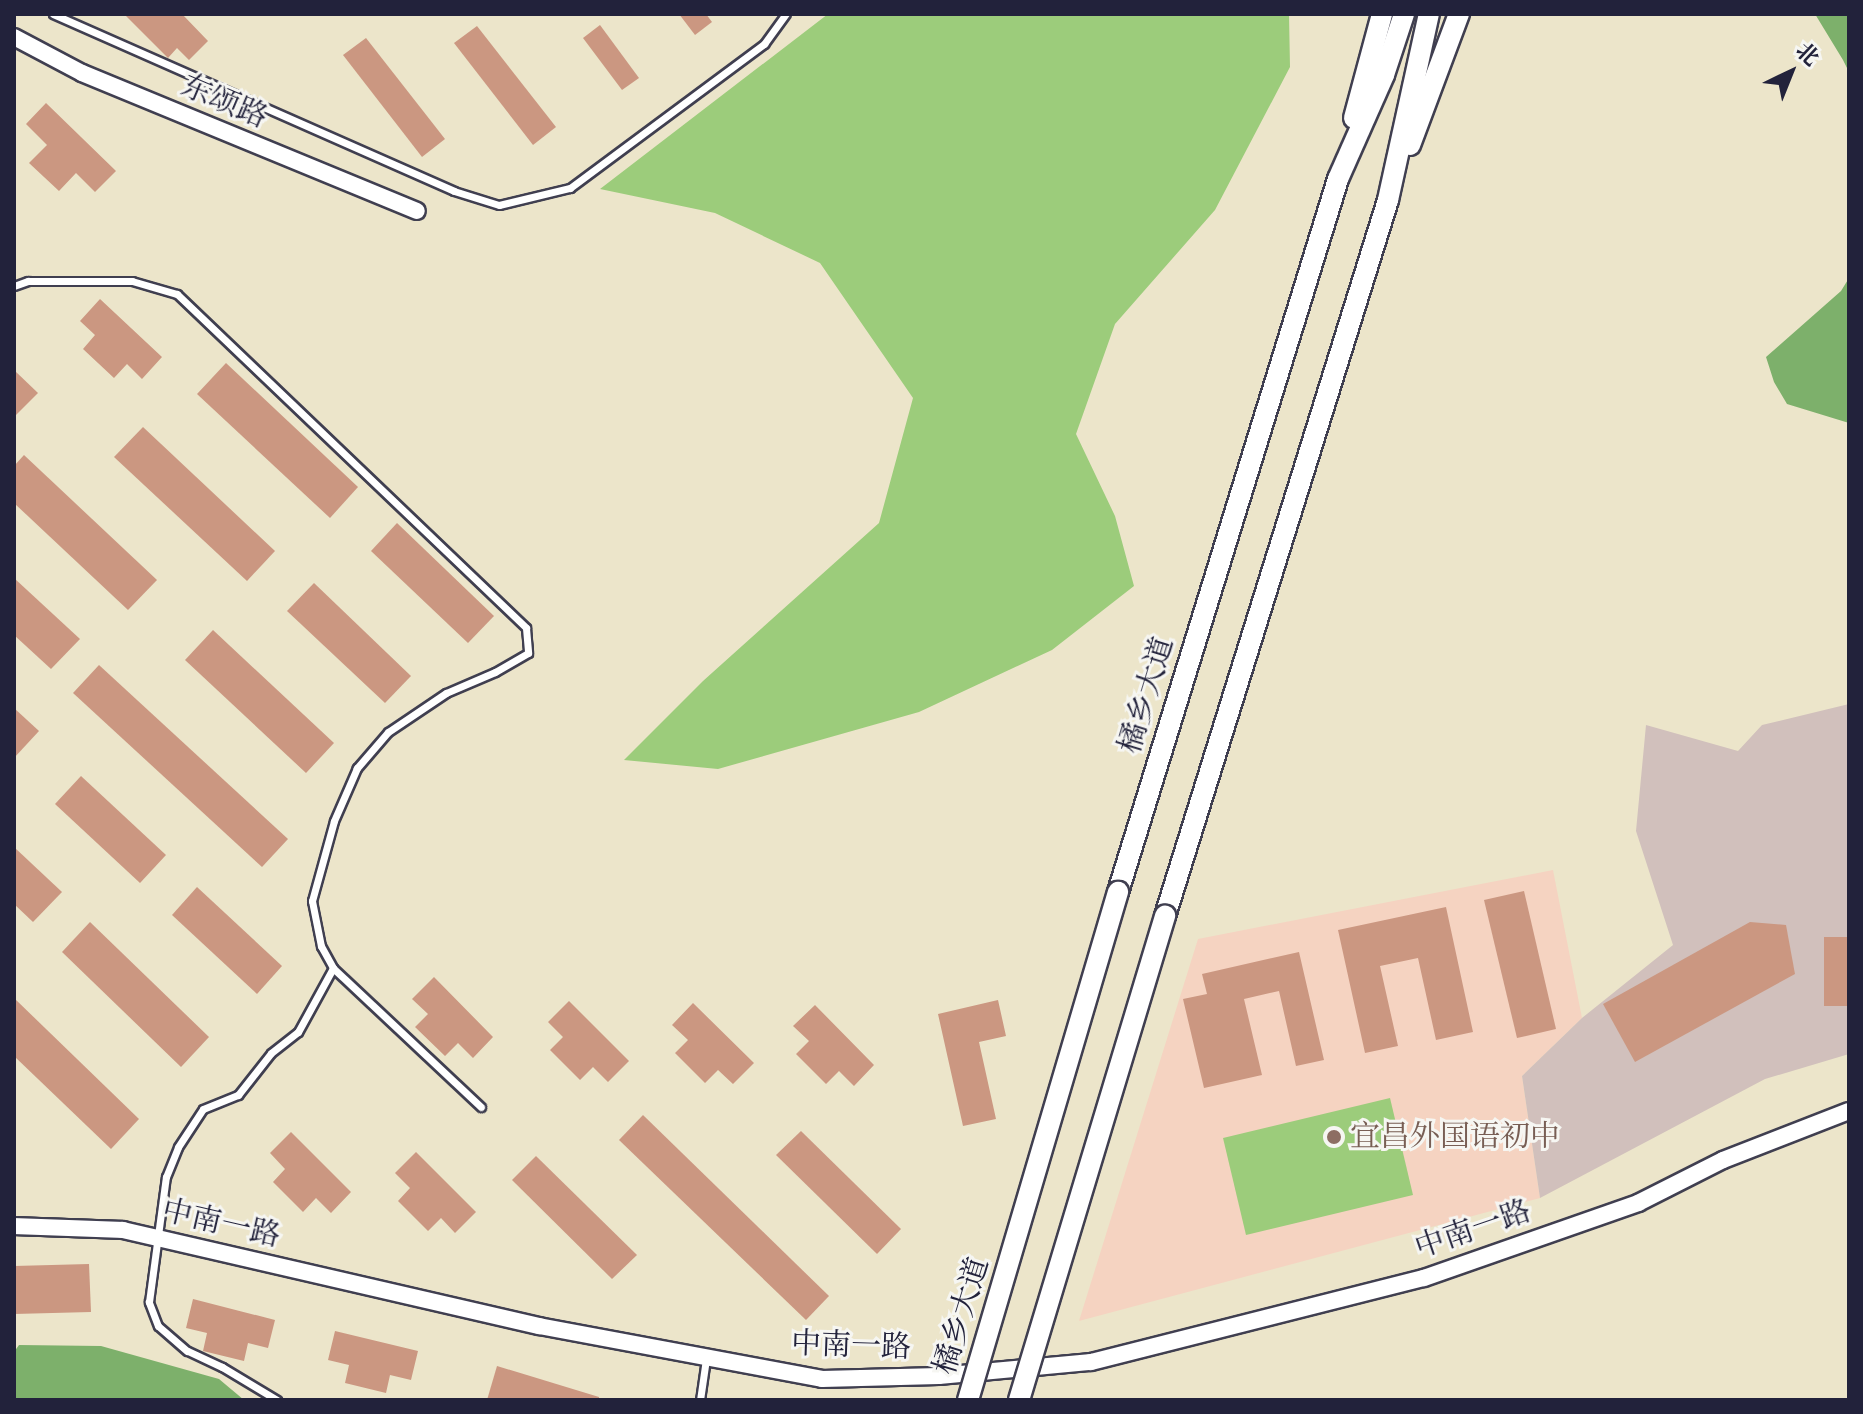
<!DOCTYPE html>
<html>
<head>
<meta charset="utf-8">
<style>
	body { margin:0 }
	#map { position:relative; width:1863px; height:1414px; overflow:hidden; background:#ece5ca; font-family:Cardo,"Noto Serif SC",serif }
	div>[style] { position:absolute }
	.built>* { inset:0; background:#f5d3c1 }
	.industrial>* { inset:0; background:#d1c0bc }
	.green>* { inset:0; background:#9ccc7b }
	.forest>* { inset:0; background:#7db06b }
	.building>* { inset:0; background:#cb9781 }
	.roads { filter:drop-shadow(2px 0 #403f50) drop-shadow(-2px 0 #403f50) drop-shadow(0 2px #403f50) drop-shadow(0 -2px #403f50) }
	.service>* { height:7px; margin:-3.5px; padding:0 3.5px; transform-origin:3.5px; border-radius:3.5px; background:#fff }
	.tertiary>* { height:16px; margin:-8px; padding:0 8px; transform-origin:8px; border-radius:8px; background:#fff }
	.primary>* { height:20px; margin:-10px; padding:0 10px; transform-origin:10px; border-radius:10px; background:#fff }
	.bridges { filter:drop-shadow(2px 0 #403f50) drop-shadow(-2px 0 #403f50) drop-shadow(0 2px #403f50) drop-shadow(0 -2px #403f50) }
	.primary-bridge>* { height:20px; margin:-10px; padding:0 10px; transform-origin:10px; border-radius:10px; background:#fff }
	.dots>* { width:22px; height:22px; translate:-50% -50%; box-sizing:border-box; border:4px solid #f6f6f2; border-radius:50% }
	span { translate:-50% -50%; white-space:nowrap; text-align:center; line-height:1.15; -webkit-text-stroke:6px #f6f6f2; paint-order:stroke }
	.street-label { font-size:30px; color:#22223b }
	.education-label { font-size:30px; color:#785e54 }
	.left { translate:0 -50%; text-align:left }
	.frame { position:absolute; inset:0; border:16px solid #22223b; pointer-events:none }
	.north { position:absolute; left:1751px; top:32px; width:80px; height:80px; -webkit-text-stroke:6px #f6f6f2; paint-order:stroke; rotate:43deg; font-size:22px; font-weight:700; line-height:32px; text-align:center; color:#22223b }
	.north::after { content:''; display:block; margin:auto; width:28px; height:36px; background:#22223b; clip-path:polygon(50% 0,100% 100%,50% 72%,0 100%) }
</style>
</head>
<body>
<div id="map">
	<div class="built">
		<i style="clip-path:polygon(1553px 870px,1582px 1018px,1522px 1076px,1540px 1198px,1079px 1321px,1198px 939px)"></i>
	</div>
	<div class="industrial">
		<i style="clip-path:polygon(1849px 704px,1849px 1054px,1765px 1079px,1540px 1198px,1522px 1076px,1582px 1018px,1673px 945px,1636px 831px,1646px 725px,1738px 751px,1762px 725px)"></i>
	</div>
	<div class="green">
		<i style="clip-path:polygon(828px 14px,1289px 14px,1290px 67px,1215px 210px,1115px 324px,1076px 434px,1115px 516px,1134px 586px,1052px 650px,919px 712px,718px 769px,624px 760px,703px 681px,879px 523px,913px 398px,820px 263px,715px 213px,600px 189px)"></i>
		<i style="clip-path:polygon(1390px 1098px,1413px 1195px,1246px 1235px,1223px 1138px)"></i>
	</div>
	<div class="forest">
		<i style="clip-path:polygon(1815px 14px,1849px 14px,1849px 72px,1843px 60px)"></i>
		<i style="clip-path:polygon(1849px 278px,1849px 423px,1787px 404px,1774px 382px,1766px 357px,1841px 291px)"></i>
		<i style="clip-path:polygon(19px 1345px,101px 1346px,219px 1379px,244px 1400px,14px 1400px,14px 1352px)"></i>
	</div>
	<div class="building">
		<i style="clip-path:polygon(124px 14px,182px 14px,208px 41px,189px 60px,177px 48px,168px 58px)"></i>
		<i style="clip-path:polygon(679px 14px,706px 14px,712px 22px,695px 35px)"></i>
		<i style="clip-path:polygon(600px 25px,639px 78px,622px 90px,583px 38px)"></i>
		<i style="clip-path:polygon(477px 26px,556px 127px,533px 145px,454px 43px)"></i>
		<i style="clip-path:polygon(366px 38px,445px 139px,422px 157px,343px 55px)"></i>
		<i style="clip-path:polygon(46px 103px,116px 171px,95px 192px,76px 173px,59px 191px,29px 163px,47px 145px,26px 124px)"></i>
		<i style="clip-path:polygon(100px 299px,162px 357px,142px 379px,127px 364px,114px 378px,83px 349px,95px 335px,80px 321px)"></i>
		<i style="clip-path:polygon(226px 363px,358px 487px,330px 518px,197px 394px)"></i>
		<i style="clip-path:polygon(14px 370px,38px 393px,14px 417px)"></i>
		<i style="clip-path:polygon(143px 427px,275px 551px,247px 581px,114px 457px)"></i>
		<i style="clip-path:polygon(24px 455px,157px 580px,128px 610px,14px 503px,14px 466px)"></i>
		<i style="clip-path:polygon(397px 523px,494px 616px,468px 643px,371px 551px)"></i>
		<i style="clip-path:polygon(14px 578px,80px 639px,51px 669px,14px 635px)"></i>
		<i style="clip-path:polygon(314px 583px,411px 676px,385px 703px,287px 611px)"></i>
		<i style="clip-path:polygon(213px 630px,334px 743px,306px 773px,185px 660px)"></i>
		<i style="clip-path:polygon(99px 665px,288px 839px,262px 867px,73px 693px)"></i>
		<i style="clip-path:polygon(14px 708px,39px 731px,14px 758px)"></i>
		<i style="clip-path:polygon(81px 776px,166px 855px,140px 883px,55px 804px)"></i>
		<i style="clip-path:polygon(14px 847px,62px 892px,33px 922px,14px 904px)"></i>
		<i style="clip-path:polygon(197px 887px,282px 966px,257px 994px,172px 915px)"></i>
		<i style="clip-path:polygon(1524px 891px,1556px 1029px,1517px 1038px,1484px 900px)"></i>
		<i style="clip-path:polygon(1446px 907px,1473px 1032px,1436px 1040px,1418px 958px,1380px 966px,1398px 1046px,1365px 1053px,1338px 930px)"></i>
		<i style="clip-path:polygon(90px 922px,209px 1037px,181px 1067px,62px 952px)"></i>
		<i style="clip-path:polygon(1750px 922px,1786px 925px,1795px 974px,1635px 1062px,1603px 1004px)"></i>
		<i style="clip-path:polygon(1824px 937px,1849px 937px,1849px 1006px,1824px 1006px)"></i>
		<i style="clip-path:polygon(1299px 952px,1324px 1060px,1296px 1066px,1279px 991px,1244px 999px,1262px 1075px,1204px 1088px,1183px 999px,1207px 994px,1202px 974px)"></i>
		<i style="clip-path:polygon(434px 977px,493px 1037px,473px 1058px,458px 1043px,445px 1056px,415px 1027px,428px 1014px,412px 999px)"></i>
		<i style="clip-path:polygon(14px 998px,139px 1119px,111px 1149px,14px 1056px)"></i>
		<i style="clip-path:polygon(998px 1000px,1006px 1036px,979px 1042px,996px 1119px,963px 1126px,938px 1014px)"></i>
		<i style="clip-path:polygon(569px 1001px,629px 1061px,608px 1082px,593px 1067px,580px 1080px,550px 1050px,563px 1037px,548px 1022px)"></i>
		<i style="clip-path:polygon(693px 1003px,754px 1063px,733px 1084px,718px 1070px,705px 1083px,675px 1053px,688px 1040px,672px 1025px)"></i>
		<i style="clip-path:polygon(815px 1005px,874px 1065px,854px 1086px,839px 1071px,826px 1084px,796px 1054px,809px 1041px,793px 1026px)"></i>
		<i style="clip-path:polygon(643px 1115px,829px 1296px,806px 1320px,619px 1140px)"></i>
		<i style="clip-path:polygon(801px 1131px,901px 1229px,877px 1254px,776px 1155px)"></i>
		<i style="clip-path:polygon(291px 1132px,351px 1192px,331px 1213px,316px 1198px,303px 1212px,273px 1182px,285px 1169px,270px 1153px)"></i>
		<i style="clip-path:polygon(416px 1152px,476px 1212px,455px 1233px,441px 1218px,428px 1231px,398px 1201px,410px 1188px,395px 1173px)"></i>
		<i style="clip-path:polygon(536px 1156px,637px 1255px,612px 1279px,512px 1180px)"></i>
		<i style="clip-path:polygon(89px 1264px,91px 1312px,14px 1314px,14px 1266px)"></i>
		<i style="clip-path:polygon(193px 1299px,275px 1320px,268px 1348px,248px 1343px,244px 1361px,203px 1351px,207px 1333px,186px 1328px)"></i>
		<i style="clip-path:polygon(335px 1331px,418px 1351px,411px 1380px,390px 1375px,386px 1393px,345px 1383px,349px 1365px,328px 1360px)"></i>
		<i style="clip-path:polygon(497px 1366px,599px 1397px,599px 1400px,487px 1400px)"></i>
	</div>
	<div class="roads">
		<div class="service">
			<i style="left:53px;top:14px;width:438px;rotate:23.8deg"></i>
			<i style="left:454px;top:191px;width:47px;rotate:17.3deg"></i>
			<i style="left:499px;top:205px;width:73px;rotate:-13.5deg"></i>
			<i style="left:570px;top:188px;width:242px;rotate:-36.6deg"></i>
			<i style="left:764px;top:44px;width:37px;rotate:-54deg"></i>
			<i style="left:14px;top:286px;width:15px;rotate:-20deg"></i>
			<i style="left:28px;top:281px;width:104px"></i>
			<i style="left:132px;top:281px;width:47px;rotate:16.1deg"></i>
			<i style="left:177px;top:294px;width:483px;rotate:43.7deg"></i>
			<i style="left:526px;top:628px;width:25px;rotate:85deg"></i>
			<i style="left:528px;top:653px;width:38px;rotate:150deg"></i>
			<i style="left:495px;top:672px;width:53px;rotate:156.8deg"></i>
			<i style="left:446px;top:693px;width:70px;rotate:146.1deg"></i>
			<i style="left:388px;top:732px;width:48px;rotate:130.7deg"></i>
			<i style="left:357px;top:768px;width:58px;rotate:113.5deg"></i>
			<i style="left:334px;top:821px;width:83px;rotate:105.4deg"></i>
			<i style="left:312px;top:901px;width:46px;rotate:78.7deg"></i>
			<i style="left:321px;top:946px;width:25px;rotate:61deg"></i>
			<i style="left:333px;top:968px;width:203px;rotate:43.2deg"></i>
			<i style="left:277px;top:1400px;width:64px;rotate:-149deg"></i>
			<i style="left:222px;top:1367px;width:38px;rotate:-155deg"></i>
			<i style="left:187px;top:1351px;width:38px;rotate:-139deg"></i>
			<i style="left:158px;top:1326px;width:26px;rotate:-111deg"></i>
			<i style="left:149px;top:1302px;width:126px;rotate:-82.3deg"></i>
			<i style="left:166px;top:1177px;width:32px;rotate:-68deg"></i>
			<i style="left:178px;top:1147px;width:45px;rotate:-56.7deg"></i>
			<i style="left:203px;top:1109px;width:38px;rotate:-22deg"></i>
			<i style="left:238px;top:1095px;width:53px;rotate:-51.8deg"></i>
			<i style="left:271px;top:1053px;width:34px;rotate:-38deg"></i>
			<i style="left:298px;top:1032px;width:73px;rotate:-61.3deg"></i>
			<i style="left:700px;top:1400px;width:41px;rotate:-81.7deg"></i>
		</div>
		<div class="tertiary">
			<i style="left:14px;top:37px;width:77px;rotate:27.9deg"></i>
			<i style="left:82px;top:73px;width:362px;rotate:22.4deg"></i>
			<i style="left:14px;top:1226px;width:109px;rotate:2.1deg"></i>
			<i style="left:123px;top:1230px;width:427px;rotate:13deg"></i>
			<i style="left:539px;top:1326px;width:288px;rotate:10.6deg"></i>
			<i style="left:822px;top:1379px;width:117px;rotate:-1.5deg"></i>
			<i style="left:939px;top:1376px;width:153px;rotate:-5.3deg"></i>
			<i style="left:1091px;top:1362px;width:343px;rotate:-14.2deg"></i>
			<i style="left:1424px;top:1278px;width:227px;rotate:-19.3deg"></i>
			<i style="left:1638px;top:1203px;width:95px;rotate:-26.8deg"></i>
			<i style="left:1723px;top:1160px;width:135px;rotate:-21.3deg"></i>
		</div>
		<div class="primary">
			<i style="left:1354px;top:118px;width:108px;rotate:-74.9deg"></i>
			<i style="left:1410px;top:145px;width:140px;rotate:-69.5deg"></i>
			<i style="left:1118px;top:892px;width:746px;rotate:-72.85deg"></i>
			<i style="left:1338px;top:179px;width:114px;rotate:-66.1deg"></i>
			<i style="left:1384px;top:75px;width:64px;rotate:-71.8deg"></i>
			<i style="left:1165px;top:916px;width:750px;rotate:-72.7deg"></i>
			<i style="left:1388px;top:200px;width:190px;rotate:-77.6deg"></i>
		</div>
	</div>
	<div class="bridges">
		<div class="primary-bridge">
			<i style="left:968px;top:1400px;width:530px;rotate:-73.55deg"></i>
			<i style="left:1019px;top:1400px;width:506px;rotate:-73.21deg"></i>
		</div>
	</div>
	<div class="dots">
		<i style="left:1334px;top:1137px;background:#8d6e63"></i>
	</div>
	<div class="street-label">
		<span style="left:224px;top:102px;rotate:23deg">东颂路</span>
		<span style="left:1147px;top:695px;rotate:-73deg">橘乡大道</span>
		<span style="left:221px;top:1224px;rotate:13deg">中南一路</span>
		<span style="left:1473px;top:1230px;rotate:-19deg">中南一路</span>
		<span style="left:962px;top:1316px;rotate:-73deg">橘乡大道</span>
		<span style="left:851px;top:1346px;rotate:2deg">中南一路</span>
	</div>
	<div class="education-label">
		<span class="left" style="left:1350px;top:1137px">宜昌外国语初中</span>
	</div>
	<div class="frame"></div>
	<div class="north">北</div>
</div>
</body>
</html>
